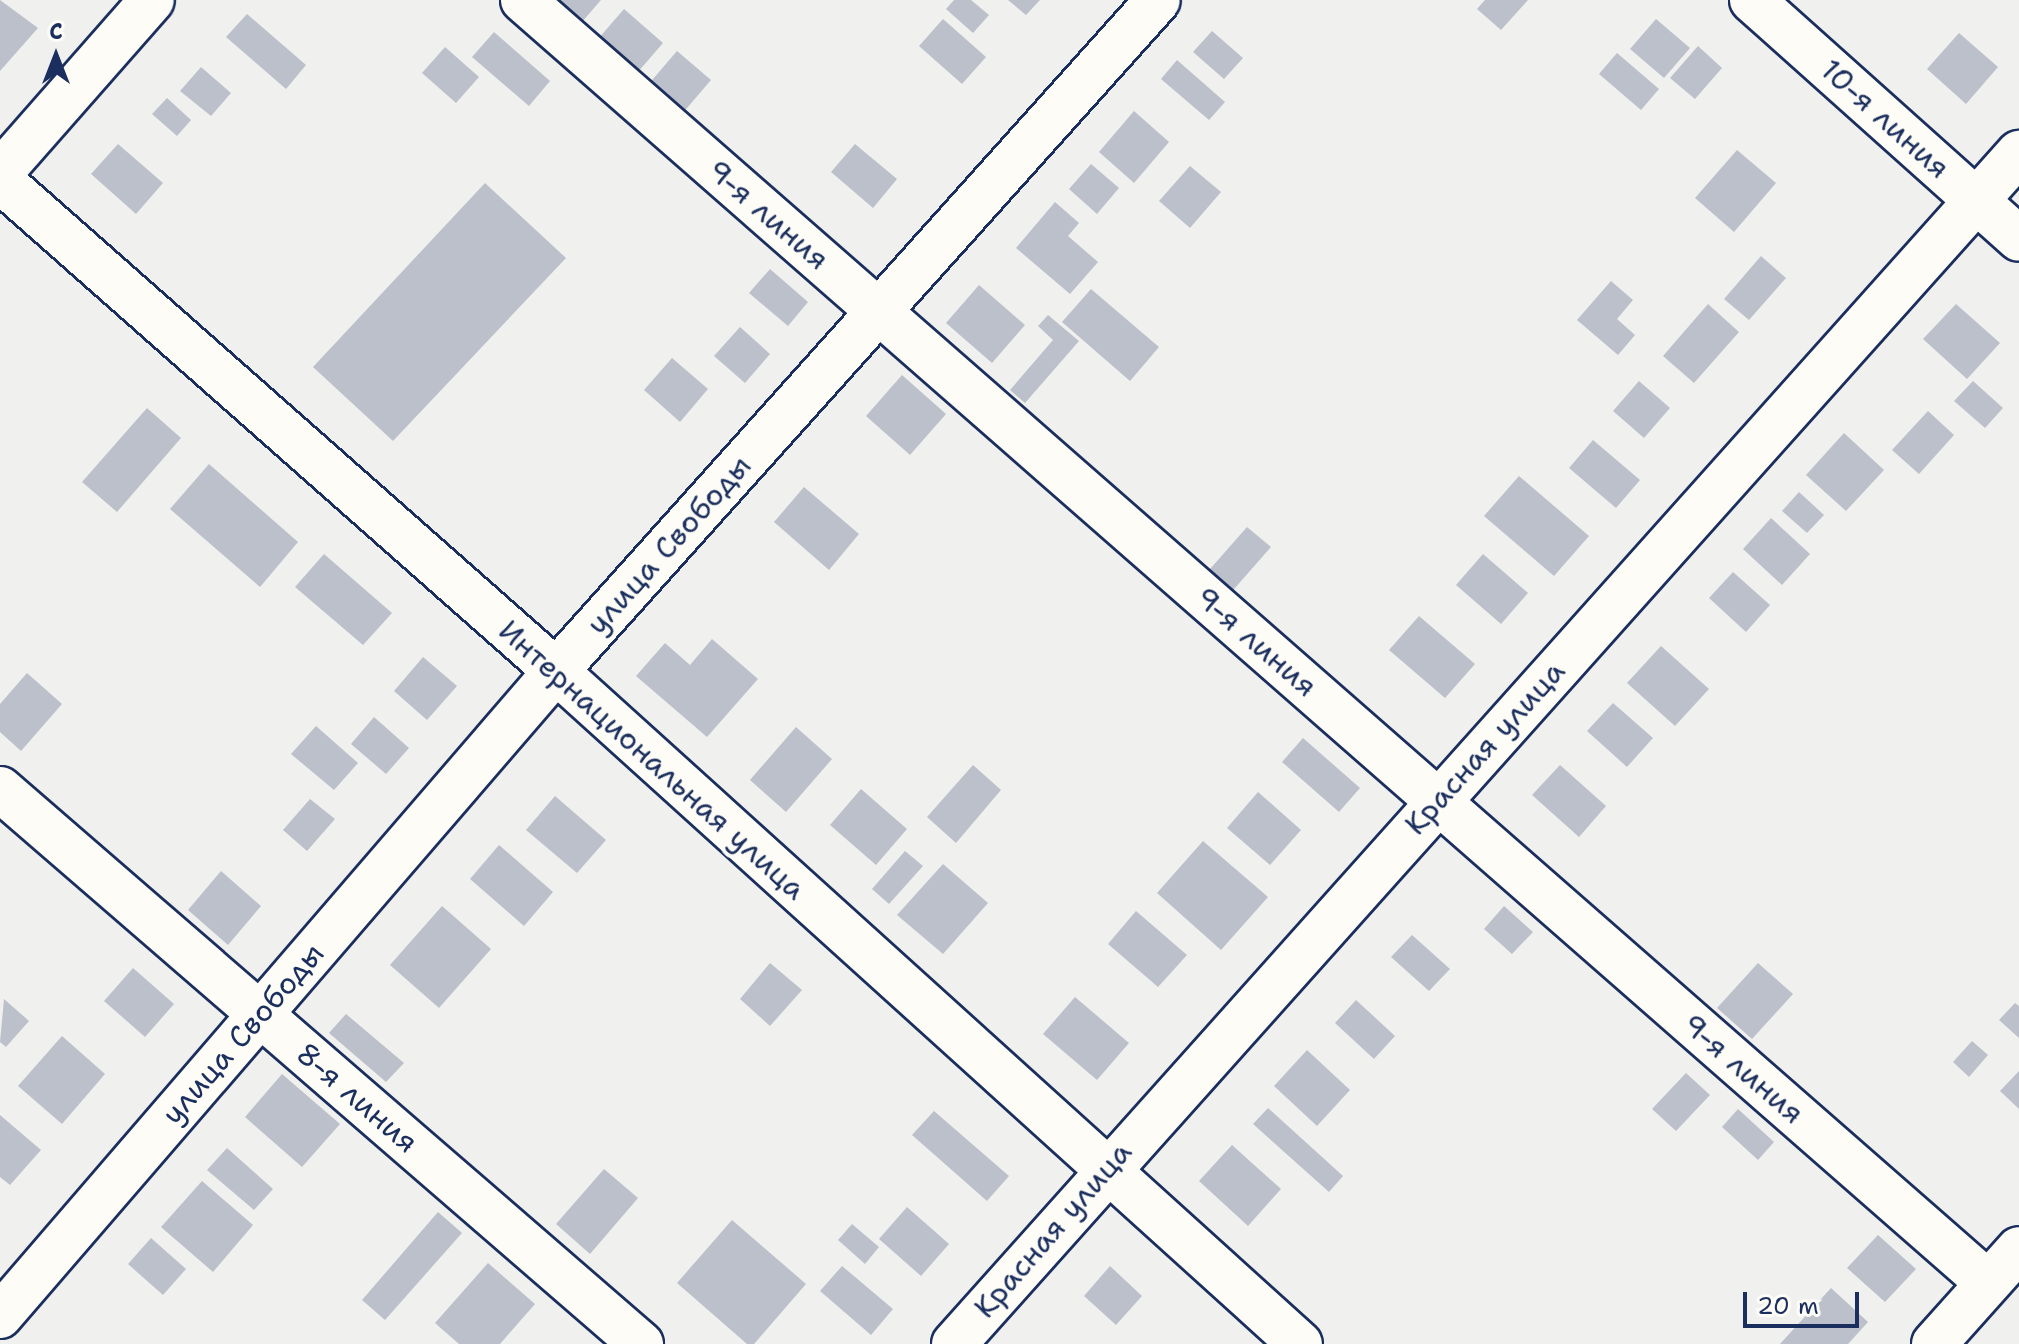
<!DOCTYPE html>
<html>
<head>
<meta charset="utf-8">
<style>
	body { margin:0 }
	#map { position:relative; width:2019px; height:1344px; overflow:hidden; background:#f0f0ee; font-family:"Shantell Sans",sans-serif }
	div>[style] { position:absolute }
	.building>* { inset:0; background:#bbc0ca }
	.roads { filter:drop-shadow(2px 0 #1b2f5e) drop-shadow(-2px 0 #1b2f5e) drop-shadow(0 2px #1b2f5e) drop-shadow(0 -2px #1b2f5e) }
	.minor>* { height:44px; margin:-22px; padding:0 22px; transform-origin:22px; border-radius:22px; background:#fdfcf7 }
	span { translate:-50% -50%; white-space:nowrap; text-align:center; line-height:1.15; -webkit-text-stroke:8px #fdfcf7; paint-order:stroke }
	.street-label { font-size:30px; color:#1b2f5e }
	.north { position:absolute; left:16px; top:16px; width:80px; height:80px; -webkit-text-stroke:6px #fdfcf7; paint-order:stroke; rotate:0deg; font-size:22px; font-weight:700; line-height:32px; text-align:center; color:#1b2f5e }
	.north::after { content:''; display:block; margin:auto; width:28px; height:36px; background:#1b2f5e; clip-path:polygon(50% 0,100% 100%,50% 72%,0 100%) }
	.scale { position:absolute; left:1743px; top:1292px; width:116px; height:36px; box-sizing:border-box; border:4px solid #1b2f5e; border-top:0; padding-left:10px; font-size:24px; line-height:28px; white-space:nowrap; color:#1b2f5e; -webkit-text-stroke:6px #fdfcf7; paint-order:stroke }
</style>
</head>
<body>
<div id="map">
	<div class="building">
		<i style="clip-path:polygon(0 0,38px 28px,0 71px)"></i>
		<i style="clip-path:polygon(541px 0,601px 0,575px 30px)"></i>
		<i style="clip-path:polygon(954px 0,971px 0,989px 15px,973px 33px,946px 9px)"></i>
		<i style="clip-path:polygon(1008px 0,1040px 0,1026px 15px)"></i>
		<i style="clip-path:polygon(1485px 0,1528px 0,1501px 30px,1477px 9px)"></i>
		<i style="clip-path:polygon(624px 9px,663px 43px,631px 80px,592px 46px)"></i>
		<i style="clip-path:polygon(247px 14px,306px 65px,286px 89px,226px 37px)"></i>
		<i style="clip-path:polygon(943px 19px,986px 57px,962px 84px,919px 46px)"></i>
		<i style="clip-path:polygon(1656px 19px,1690px 48px,1664px 78px,1630px 49px)"></i>
		<i style="clip-path:polygon(1212px 31px,1243px 58px,1224px 79px,1193px 52px)"></i>
		<i style="clip-path:polygon(494px 32px,550px 81px,529px 106px,472px 57px)"></i>
		<i style="clip-path:polygon(1959px 33px,1998px 67px,1966px 104px,1927px 69px)"></i>
		<i style="clip-path:polygon(1698px 46px,1722px 68px,1695px 99px,1670px 78px)"></i>
		<i style="clip-path:polygon(445px 47px,479px 77px,456px 103px,422px 73px)"></i>
		<i style="clip-path:polygon(677px 51px,711px 80px,675px 122px,641px 93px)"></i>
		<i style="clip-path:polygon(1617px 53px,1659px 89px,1641px 110px,1599px 74px)"></i>
		<i style="clip-path:polygon(1177px 60px,1225px 102px,1209px 120px,1161px 79px)"></i>
		<i style="clip-path:polygon(201px 67px,231px 93px,211px 116px,180px 91px)"></i>
		<i style="clip-path:polygon(167px 98px,191px 120px,177px 136px,152px 114px)"></i>
		<i style="clip-path:polygon(1134px 111px,1169px 142px,1134px 183px,1099px 152px)"></i>
		<i style="clip-path:polygon(118px 144px,163px 183px,136px 214px,91px 174px)"></i>
		<i style="clip-path:polygon(855px 144px,897px 179px,873px 208px,831px 172px)"></i>
		<i style="clip-path:polygon(1737px 150px,1776px 183px,1734px 232px,1695px 198px)"></i>
		<i style="clip-path:polygon(1091px 164px,1119px 188px,1097px 214px,1069px 189px)"></i>
		<i style="clip-path:polygon(1190px 166px,1221px 192px,1190px 228px,1159px 201px)"></i>
		<i style="clip-path:polygon(485px 183px,566px 258px,393px 441px,313px 367px)"></i>
		<i style="clip-path:polygon(1055px 202px,1079px 223px,1068px 236px,1098px 262px,1070px 294px,1016px 248px)"></i>
		<i style="clip-path:polygon(1761px 256px,1786px 278px,1749px 320px,1724px 299px)"></i>
		<i style="clip-path:polygon(770px 269px,808px 302px,788px 326px,749px 293px)"></i>
		<i style="clip-path:polygon(1611px 281px,1633px 300px,1617px 319px,1635px 335px,1618px 355px,1577px 320px)"></i>
		<i style="clip-path:polygon(979px 285px,1025px 325px,992px 363px,946px 323px)"></i>
		<i style="clip-path:polygon(1091px 289px,1159px 347px,1130px 381px,1062px 322px)"></i>
		<i style="clip-path:polygon(1708px 304px,1739px 332px,1694px 383px,1663px 356px)"></i>
		<i style="clip-path:polygon(1956px 304px,2000px 343px,1967px 379px,1923px 339px)"></i>
		<i style="clip-path:polygon(1048px 315px,1079px 341px,1025px 403px,1010px 390px,1053px 340px,1038px 326px)"></i>
		<i style="clip-path:polygon(740px 327px,770px 354px,745px 383px,714px 356px)"></i>
		<i style="clip-path:polygon(672px 358px,708px 389px,680px 422px,644px 390px)"></i>
		<i style="clip-path:polygon(902px 375px,946px 414px,910px 455px,866px 416px)"></i>
		<i style="clip-path:polygon(1639px 381px,1670px 408px,1644px 438px,1613px 411px)"></i>
		<i style="clip-path:polygon(1973px 381px,2003px 408px,1985px 428px,1954px 401px)"></i>
		<i style="clip-path:polygon(147px 408px,181px 438px,117px 512px,82px 482px)"></i>
		<i style="clip-path:polygon(1928px 411px,1954px 435px,1919px 474px,1892px 450px)"></i>
		<i style="clip-path:polygon(1844px 433px,1884px 470px,1846px 511px,1806px 475px)"></i>
		<i style="clip-path:polygon(1593px 440px,1640px 480px,1616px 508px,1569px 468px)"></i>
		<i style="clip-path:polygon(209px 464px,298px 542px,260px 587px,170px 509px)"></i>
		<i style="clip-path:polygon(1519px 476px,1589px 536px,1554px 576px,1484px 516px)"></i>
		<i style="clip-path:polygon(804px 487px,859px 534px,829px 570px,774px 522px)"></i>
		<i style="clip-path:polygon(1799px 492px,1824px 515px,1807px 533px,1782px 511px)"></i>
		<i style="clip-path:polygon(1771px 518px,1810px 554px,1782px 585px,1743px 549px)"></i>
		<i style="clip-path:polygon(1247px 527px,1271px 547px,1227px 597px,1203px 577px)"></i>
		<i style="clip-path:polygon(324px 554px,392px 613px,363px 645px,295px 587px)"></i>
		<i style="clip-path:polygon(1483px 554px,1528px 593px,1501px 624px,1456px 585px)"></i>
		<i style="clip-path:polygon(1733px 572px,1770px 605px,1746px 632px,1709px 598px)"></i>
		<i style="clip-path:polygon(1419px 616px,1475px 664px,1445px 698px,1389px 650px)"></i>
		<i style="clip-path:polygon(712px 639px,758px 679px,707px 737px,636px 676px,665px 643px,690px 665px)"></i>
		<i style="clip-path:polygon(1661px 646px,1709px 689px,1675px 726px,1627px 683px)"></i>
		<i style="clip-path:polygon(423px 657px,457px 686px,427px 720px,394px 691px)"></i>
		<i style="clip-path:polygon(27px 673px,62px 704px,21px 751px,0 732px,0 704px)"></i>
		<i style="clip-path:polygon(1613px 703px,1653px 738px,1627px 767px,1587px 731px)"></i>
		<i style="clip-path:polygon(374px 717px,409px 748px,386px 774px,351px 744px)"></i>
		<i style="clip-path:polygon(316px 726px,358px 763px,334px 790px,291px 754px)"></i>
		<i style="clip-path:polygon(796px 727px,832px 759px,786px 812px,750px 780px)"></i>
		<i style="clip-path:polygon(1303px 738px,1360px 788px,1339px 812px,1282px 762px)"></i>
		<i style="clip-path:polygon(973px 765px,1001px 790px,956px 843px,927px 817px)"></i>
		<i style="clip-path:polygon(1560px 765px,1606px 806px,1579px 837px,1532px 795px)"></i>
		<i style="clip-path:polygon(861px 789px,907px 829px,876px 865px,830px 825px)"></i>
		<i style="clip-path:polygon(1258px 792px,1301px 830px,1270px 865px,1227px 828px)"></i>
		<i style="clip-path:polygon(555px 796px,606px 840px,577px 873px,526px 830px)"></i>
		<i style="clip-path:polygon(310px 799px,335px 819px,307px 851px,283px 830px)"></i>
		<i style="clip-path:polygon(1203px 841px,1268px 897px,1221px 950px,1157px 893px)"></i>
		<i style="clip-path:polygon(499px 845px,553px 892px,524px 926px,470px 879px)"></i>
		<i style="clip-path:polygon(905px 851px,923px 866px,889px 904px,872px 889px)"></i>
		<i style="clip-path:polygon(943px 864px,988px 903px,943px 954px,897px 915px)"></i>
		<i style="clip-path:polygon(221px 871px,261px 906px,228px 945px,188px 910px)"></i>
		<i style="clip-path:polygon(442px 906px,491px 949px,439px 1008px,390px 965px)"></i>
		<i style="clip-path:polygon(1504px 906px,1533px 932px,1512px 954px,1484px 929px)"></i>
		<i style="clip-path:polygon(1136px 911px,1187px 955px,1158px 987px,1108px 944px)"></i>
		<i style="clip-path:polygon(1412px 935px,1450px 969px,1429px 991px,1391px 957px)"></i>
		<i style="clip-path:polygon(770px 963px,802px 990px,770px 1026px,740px 999px)"></i>
		<i style="clip-path:polygon(1758px 963px,1793px 994px,1752px 1039px,1717px 1008px)"></i>
		<i style="clip-path:polygon(133px 968px,174px 1004px,145px 1037px,104px 1001px)"></i>
		<i style="clip-path:polygon(1075px 997px,1129px 1043px,1097px 1080px,1043px 1034px)"></i>
		<i style="clip-path:polygon(4px 999px,29px 1021px,6px 1047px,0 1042px)"></i>
		<i style="clip-path:polygon(1356px 1000px,1395px 1036px,1374px 1059px,1335px 1023px)"></i>
		<i style="clip-path:polygon(2015px 1003px,2019px 1006px,2019px 1038px,1999px 1020px)"></i>
		<i style="clip-path:polygon(346px 1014px,404px 1063px,386px 1082px,329px 1033px)"></i>
		<i style="clip-path:polygon(62px 1036px,105px 1074px,62px 1124px,18px 1086px)"></i>
		<i style="clip-path:polygon(1972px 1041px,1988px 1055px,1969px 1077px,1953px 1062px)"></i>
		<i style="clip-path:polygon(1307px 1050px,1350px 1090px,1317px 1126px,1274px 1086px)"></i>
		<i style="clip-path:polygon(2019px 1071px,2019px 1109px,2000px 1091px)"></i>
		<i style="clip-path:polygon(1686px 1073px,1710px 1095px,1676px 1131px,1652px 1109px)"></i>
		<i style="clip-path:polygon(282px 1074px,340px 1124px,302px 1167px,245px 1117px)"></i>
		<i style="clip-path:polygon(1268px 1108px,1343px 1176px,1329px 1192px,1253px 1124px)"></i>
		<i style="clip-path:polygon(1738px 1109px,1774px 1142px,1758px 1160px,1722px 1127px)"></i>
		<i style="clip-path:polygon(934px 1111px,1009px 1176px,987px 1201px,912px 1135px)"></i>
		<i style="clip-path:polygon(0 1115px,41px 1150px,10px 1185px,0 1177px)"></i>
		<i style="clip-path:polygon(1232px 1145px,1281px 1189px,1248px 1226px,1199px 1181px)"></i>
		<i style="clip-path:polygon(227px 1148px,273px 1189px,254px 1210px,207px 1170px)"></i>
		<i style="clip-path:polygon(604px 1169px,638px 1198px,590px 1254px,556px 1224px)"></i>
		<i style="clip-path:polygon(202px 1181px,253px 1225px,213px 1272px,161px 1227px)"></i>
		<i style="clip-path:polygon(907px 1207px,949px 1244px,921px 1276px,879px 1239px)"></i>
		<i style="clip-path:polygon(438px 1212px,462px 1233px,385px 1320px,362px 1300px)"></i>
		<i style="clip-path:polygon(732px 1220px,806px 1284px,754px 1344px,747px 1344px,677px 1283px)"></i>
		<i style="clip-path:polygon(852px 1224px,879px 1247px,865px 1264px,838px 1240px)"></i>
		<i style="clip-path:polygon(1878px 1235px,1916px 1269px,1885px 1302px,1847px 1268px)"></i>
		<i style="clip-path:polygon(151px 1238px,186px 1269px,163px 1295px,128px 1264px)"></i>
		<i style="clip-path:polygon(488px 1263px,535px 1304px,500px 1344px,459px 1344px,435px 1323px)"></i>
		<i style="clip-path:polygon(842px 1266px,893px 1309px,871px 1335px,820px 1291px)"></i>
		<i style="clip-path:polygon(1110px 1266px,1142px 1296px,1116px 1325px,1084px 1296px)"></i>
		<i style="clip-path:polygon(1831px 1288px,1868px 1322px,1848px 1344px,1780px 1344px)"></i>
	</div>
	<div class="roads">
		<div class="minor">
			<i style="left:523px;top:0;width:1947px;rotate:41.21deg"></i>
			<i style="left:1752px;top:0;width:358px;rotate:41.8deg"></i>
			<i style="left:0;top:173px;width:230px;rotate:-48.7deg"></i>
			<i style="left:0;top:180px;width:742px;rotate:41.45deg"></i>
			<i style="left:556px;top:671px;width:1003px;rotate:42.13deg"></i>
			<i style="left:0;top:789px;width:848px;rotate:40.89deg"></i>
			<i style="left:0;top:1316px;width:852px;rotate:-49.24deg"></i>
			<i style="left:556px;top:671px;width:901px;rotate:-48.1deg"></i>
			<i style="left:954px;top:1344px;width:1598px;rotate:-48.2deg"></i>
			<i style="left:1934px;top:1344px;width:127px;rotate:-48.2deg"></i>
		</div>
	</div>
	<div class="street-label">
		<span style="left:1885px;top:119px;rotate:42deg">10-я линия</span>
		<span style="left:768px;top:215px;rotate:41deg">9-я линия</span>
		<span style="left:669px;top:545px;rotate:-48deg">улица Свободы</span>
		<span style="left:1256px;top:642px;rotate:41deg">9-я линия</span>
		<span style="left:1485px;top:748px;rotate:-48deg">Красная улица</span>
		<span style="left:652px;top:760px;rotate:42deg">Интернациональная улица</span>
		<span style="left:243px;top:1034px;rotate:-49deg">улица Свободы</span>
		<span style="left:1743px;top:1069px;rotate:41deg">9-я линия</span>
		<span style="left:357px;top:1098px;rotate:41deg">8-я линия</span>
		<span style="left:1053px;top:1230px;rotate:-49deg">Красная улица</span>
	</div>
	<div class="north">С</div>
	<div class="scale">20 m</div>
</div>
</body>
</html>
